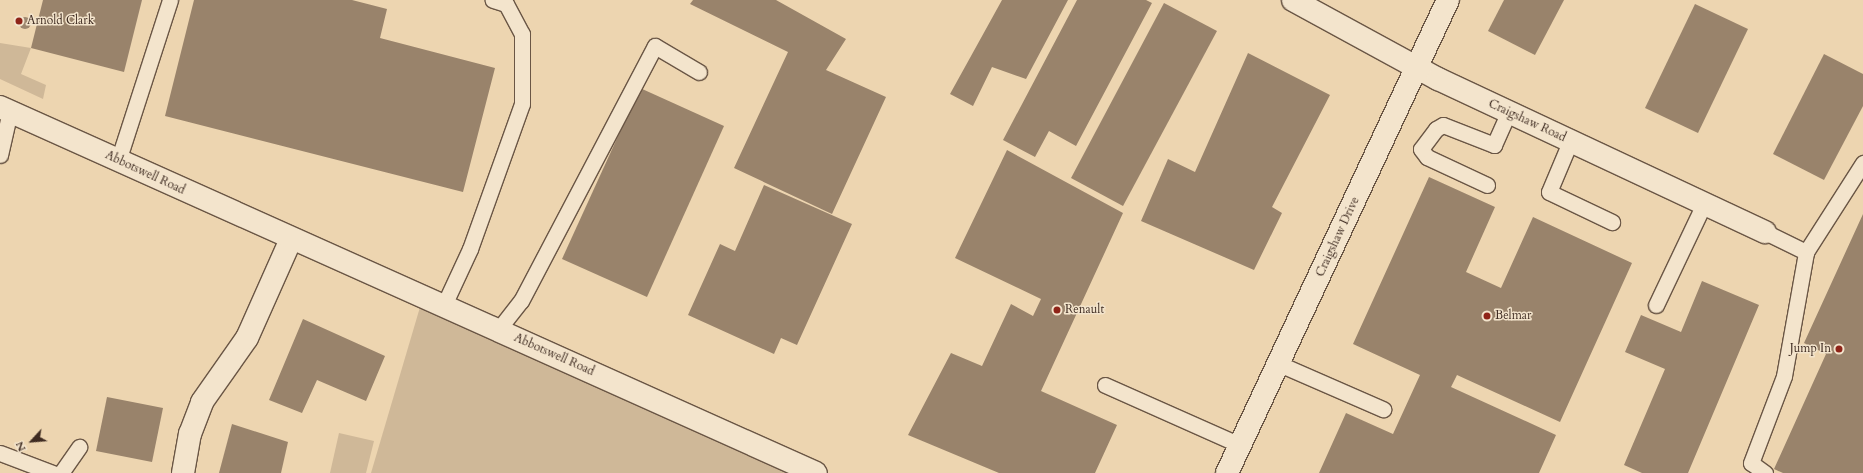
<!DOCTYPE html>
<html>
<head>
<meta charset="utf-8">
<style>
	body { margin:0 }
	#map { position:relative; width:1863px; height:473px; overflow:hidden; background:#edd5b0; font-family:Cardo,serif }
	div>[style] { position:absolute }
	.green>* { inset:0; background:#cfb898 }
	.building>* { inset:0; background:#99836b }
	.roads { filter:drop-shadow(1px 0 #6a5645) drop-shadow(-1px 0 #6a5645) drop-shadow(0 1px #6a5645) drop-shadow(0 -1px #6a5645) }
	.lane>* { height:15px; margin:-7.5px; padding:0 7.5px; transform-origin:7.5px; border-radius:7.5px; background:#f3e4cc }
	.street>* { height:22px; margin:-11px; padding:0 11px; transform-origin:11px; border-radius:11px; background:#f3e4cc }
	.secondary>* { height:22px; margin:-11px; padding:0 11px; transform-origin:11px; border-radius:11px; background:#f3e4cc }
	.trees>* { width:12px; height:12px; margin:-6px; border-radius:50%; background:#9d876f }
	.dots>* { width:11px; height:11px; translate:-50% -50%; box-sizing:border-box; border:2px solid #f3e4cc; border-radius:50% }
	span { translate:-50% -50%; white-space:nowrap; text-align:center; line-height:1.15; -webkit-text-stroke:3px #f3e4cc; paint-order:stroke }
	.poi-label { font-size:12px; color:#3e2b21 }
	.left { translate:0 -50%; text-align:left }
	.right { translate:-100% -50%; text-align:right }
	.street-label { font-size:12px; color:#3e2b21 }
	.north { position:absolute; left:12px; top:421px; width:40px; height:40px; -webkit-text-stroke:3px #f3e4cc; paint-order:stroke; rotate:244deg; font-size:11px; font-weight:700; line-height:16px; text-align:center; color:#3e2b21 }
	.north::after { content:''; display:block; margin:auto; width:14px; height:18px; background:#3e2b21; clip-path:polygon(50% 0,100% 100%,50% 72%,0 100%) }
</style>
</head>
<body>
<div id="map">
	<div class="green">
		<i style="clip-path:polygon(0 43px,31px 48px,21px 74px,46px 85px,43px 99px,0 79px)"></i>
		<i style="clip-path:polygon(423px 297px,816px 473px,371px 473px)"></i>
		<i style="clip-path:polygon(339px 433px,374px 441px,366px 473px,330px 473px)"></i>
	</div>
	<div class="building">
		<i style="clip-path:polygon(43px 0,142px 0,124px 72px,31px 48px)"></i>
		<i style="clip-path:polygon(194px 0,352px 0,387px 9px,380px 38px,495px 68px,463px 192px,165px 116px)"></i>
		<i style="clip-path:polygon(693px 0,776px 0,846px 39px,826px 70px,886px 97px,832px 214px,734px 168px,788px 52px,690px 4px)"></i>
		<i style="clip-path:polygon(1002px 0,1068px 0,1026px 79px,992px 67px,973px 106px,950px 94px)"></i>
		<i style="clip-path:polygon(1077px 0,1146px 0,1152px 3px,1076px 146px,1049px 131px,1035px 157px,1003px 140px)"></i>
		<i style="clip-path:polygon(1504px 0,1564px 0,1535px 55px,1488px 31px)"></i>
		<i style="clip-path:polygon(1164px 3px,1217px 31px,1123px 206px,1071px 178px)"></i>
		<i style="clip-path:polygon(1695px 4px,1748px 29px,1698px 133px,1645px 108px)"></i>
		<i style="clip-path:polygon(1248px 53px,1330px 95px,1272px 207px,1282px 213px,1254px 270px,1141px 221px,1168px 159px,1195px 172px)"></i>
		<i style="clip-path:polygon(1824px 54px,1863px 74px,1863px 106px,1824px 180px,1773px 154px)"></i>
		<i style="clip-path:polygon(640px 88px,724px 126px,647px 297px,562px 259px)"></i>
		<i style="clip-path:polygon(1007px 150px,1123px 213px,1041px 391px,1117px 425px,1095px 473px,999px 473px,908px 435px,951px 353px,982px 366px,1011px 304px,1033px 316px,1041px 299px,955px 258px)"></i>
		<i style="clip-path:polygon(1429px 177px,1495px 207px,1466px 272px,1501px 288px,1533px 217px,1632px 263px,1560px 422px,1457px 375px,1451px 387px,1556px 435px,1539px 473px,1319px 473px,1346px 413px,1393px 434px,1420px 375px,1353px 344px)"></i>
		<i style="clip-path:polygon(764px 185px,852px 224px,797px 345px,781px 338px,774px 354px,688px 315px,720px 244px,735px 251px)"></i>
		<i style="clip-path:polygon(1863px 214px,1863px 473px,1783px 473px,1774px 469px,1826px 354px,1804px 343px)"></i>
		<i style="clip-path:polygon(1702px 281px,1759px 305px,1688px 473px,1642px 473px,1624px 465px,1665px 369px,1625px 352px,1641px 315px,1681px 332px)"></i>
		<i style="clip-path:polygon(303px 319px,385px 356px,366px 401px,317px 380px,302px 413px,269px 400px)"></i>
		<i style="clip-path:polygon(107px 397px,163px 408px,152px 462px,96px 451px)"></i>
		<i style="clip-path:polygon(232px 424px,288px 442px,281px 473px,219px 473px)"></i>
	</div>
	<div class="roads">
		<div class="lane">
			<i style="left:1570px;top:142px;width:54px;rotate:112.8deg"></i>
			<i style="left:1549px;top:192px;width:70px;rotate:25.5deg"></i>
			<i style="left:0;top:155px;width:45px;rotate:-77.2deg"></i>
			<i style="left:118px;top:161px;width:169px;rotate:-72.1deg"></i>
			<i style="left:1487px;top:185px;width:66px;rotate:-155deg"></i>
			<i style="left:1427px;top:157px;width:10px;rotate:-127deg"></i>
			<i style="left:1421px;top:149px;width:25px;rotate:-53deg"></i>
			<i style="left:1436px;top:129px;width:8px;rotate:-30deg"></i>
			<i style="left:1443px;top:125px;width:55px;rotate:21.4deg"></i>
			<i style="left:1494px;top:145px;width:35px;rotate:-66deg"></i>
			<i style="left:1765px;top:232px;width:46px;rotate:26deg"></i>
			<i style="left:1806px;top:252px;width:106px;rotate:-57.4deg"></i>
			<i style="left:444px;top:305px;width:62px;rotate:-65.1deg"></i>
			<i style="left:470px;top:249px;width:154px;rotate:-70.3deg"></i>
			<i style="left:522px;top:104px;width:70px;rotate:-90deg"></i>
			<i style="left:522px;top:34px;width:34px;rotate:-118deg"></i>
			<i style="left:506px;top:4px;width:14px;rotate:-163deg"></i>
			<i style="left:1656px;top:305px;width:112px;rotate:-64.6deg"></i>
			<i style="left:498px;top:330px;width:37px;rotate:-52deg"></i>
			<i style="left:521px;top:301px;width:288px;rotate:-62.3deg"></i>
			<i style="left:655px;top:46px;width:51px;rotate:30.6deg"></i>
			<i style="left:1277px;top:363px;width:116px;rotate:23.5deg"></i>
			<i style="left:1105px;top:385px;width:148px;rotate:24deg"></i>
			<i style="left:0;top:453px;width:57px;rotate:20.7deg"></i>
			<i style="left:61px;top:473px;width:32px;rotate:-55deg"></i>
			<i style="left:1765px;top:473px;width:17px;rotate:-144deg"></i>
			<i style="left:1751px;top:463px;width:93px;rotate:-69.2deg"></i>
			<i style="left:1784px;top:376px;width:126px;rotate:-79.9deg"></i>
		</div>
		<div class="street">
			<i style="left:1293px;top:0;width:165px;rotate:28.6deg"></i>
			<i style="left:1438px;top:79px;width:361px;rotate:25.1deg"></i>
			<i style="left:183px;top:473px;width:40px;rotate:-80deg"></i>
			<i style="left:190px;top:434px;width:34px;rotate:-69deg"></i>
			<i style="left:202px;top:402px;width:78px;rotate:-54.9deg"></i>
			<i style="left:247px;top:338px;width:108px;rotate:-66deg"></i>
			<i style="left:1227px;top:473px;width:522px;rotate:-64.96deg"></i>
		</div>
		<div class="secondary">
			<i style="left:0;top:107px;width:894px;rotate:24.16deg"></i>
		</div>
	</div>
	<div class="trees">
		<i style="left:25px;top:23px"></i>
	</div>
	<div class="dots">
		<i style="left:19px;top:21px;background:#8f2418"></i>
		<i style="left:1057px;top:310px;background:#8f2418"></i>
		<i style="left:1487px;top:316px;background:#8f2418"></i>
		<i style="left:1839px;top:349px;background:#8f2418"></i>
	</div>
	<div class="poi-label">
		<span class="left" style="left:27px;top:21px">Arnold Clark</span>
		<span class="left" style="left:1065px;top:310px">Renault</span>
		<span class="left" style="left:1495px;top:316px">Belmar</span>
		<span class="right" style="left:1831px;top:349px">Jump In</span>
	</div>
	<div class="street-label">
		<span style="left:1527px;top:121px;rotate:25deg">Craigshaw Road</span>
		<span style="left:145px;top:173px;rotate:25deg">Abbotswell Road</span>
		<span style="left:1338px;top:237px;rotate:-65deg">Craigshaw Drive</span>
		<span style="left:554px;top:355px;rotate:24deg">Abbotswell Road</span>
	</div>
	<div class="north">N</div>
</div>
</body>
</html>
